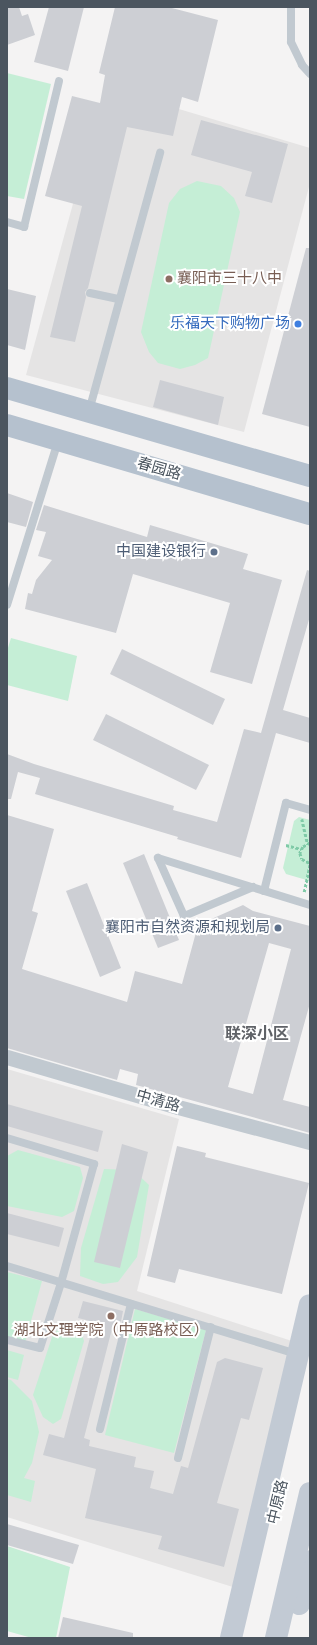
<!DOCTYPE html>
<html>
<head>
<meta charset="utf-8">
<style>
	body { margin:0 }
	#map { position:relative; width:317px; height:1645px; overflow:hidden; background:#f4f3f3; font-family:Figtree,"Noto Sans SC",sans-serif }
	div>[style] { position:absolute }
	.education>* { inset:0; background:#e5e4e4 }
	.green>* { inset:0; background:#c5eed6 }
	.building>* { inset:0; background:#cdcfd4 }
	.path>* { height:2.5px; margin-top:-1.25px; transform-origin:0; background:repeating-linear-gradient(90deg,#7fcaa7 0 3px,transparent 0 5px) }
	.lane>* { height:8px; margin:-4px; padding:0 4px; transform-origin:4px; border-radius:4px; background:#c1c9d0 }
	.street>* { height:15px; margin:-7.5px; padding:0 7.5px; transform-origin:7.5px; border-radius:7.5px; background:#c1c9d0 }
	.secondary>* { height:22px; margin:-11px; padding:0 11px; transform-origin:11px; border-radius:11px; background:#c2cad4 }
	.primary>* { height:22px; margin:-11px; padding:0 11px; transform-origin:11px; border-radius:11px; background:#b5c1ce }
	.dots>* { width:11px; height:11px; translate:-50% -50%; box-sizing:border-box; border:2px solid #fff; border-radius:50% }
	span { translate:-50% -50%; white-space:nowrap; text-align:center; line-height:1.15; -webkit-text-stroke:4px #fff; paint-order:stroke }
	.education-label { font-size:15px; color:#785e54 }
	.left { translate:0 -50%; text-align:left }
	.shop-label { font-size:15px; color:#366cbe }
	.right { translate:-100% -50%; text-align:right }
	.street-label { font-size:15px; color:#4b555f }
	.service-label { font-size:15px; color:#4e5e75 }
	.neighbourhood-label { font-size:16px; color:#5f6267; font-weight:700 }
	.frame { position:absolute; inset:0; border:8px solid #4b555f; pointer-events:none }
</style>
</head>
<body>
<div id="map">
	<div class="education">
		<i style="clip-path:polygon(105px 87px,310px 148px,310px 183px,244px 432px,26px 375px)"></i>
		<i style="clip-path:polygon(7px 1069px,179px 1119px,137px 1291px,292px 1341px,233px 1587px,7px 1517px)"></i>
	</div>
	<div class="green">
		<i style="clip-path:polygon(7px 73px,51px 84px,24px 199px,7px 196px)"></i>
		<i style="clip-path:polygon(197px 181px,221px 186px,234px 198px,240px 212px,208px 358px,195px 365px,180px 369px,158px 363px,149px 352px,141px 332px,169px 203px,180px 189px)"></i>
		<i style="clip-path:polygon(11px 638px,77px 656px,68px 701px,7px 685px,7px 651px)"></i>
		<i style="clip-path:polygon(299px 817px,310px 820px,310px 881px,286px 874px,283px 868px,294px 821px)"></i>
		<i style="clip-path:polygon(18px 1150px,80px 1167px,83px 1178px,74px 1211px,62px 1217px,7px 1206px,7px 1156px)"></i>
		<i style="clip-path:polygon(104px 1169px,133px 1170px,149px 1185px,137px 1257px,118px 1282px,103px 1284px,80px 1276px,81px 1248px)"></i>
		<i style="clip-path:polygon(7px 1272px,42px 1281px,25px 1343px,7px 1338px)"></i>
		<i style="clip-path:polygon(135px 1309px,206px 1330px,174px 1453px,105px 1435px)"></i>
		<i style="clip-path:polygon(62px 1324px,75px 1325px,81px 1332px,84px 1341px,61px 1419px,53px 1424px,43px 1417px,33px 1395px,52px 1337px)"></i>
		<i style="clip-path:polygon(7px 1350px,24px 1355px,18px 1380px,7px 1377px)"></i>
		<i style="clip-path:polygon(7px 1379px,11px 1380px,32px 1401px,39px 1432px,32px 1463px,24px 1478px,35px 1481px,31px 1502px,7px 1495px)"></i>
		<i style="clip-path:polygon(7px 1546px,70px 1567px,56px 1638px,32px 1638px,7px 1631px)"></i>
	</div>
	<div class="building">
		<i style="clip-path:polygon(7px 7px,19px 7px,22px 16px,28px 14px,35px 35px,7px 45px)"></i>
		<i style="clip-path:polygon(49px 7px,84px 7px,68px 71px,34px 62px)"></i>
		<i style="clip-path:polygon(115px 7px,168px 7px,218px 20px,198px 102px,182px 97px,173px 136px,127px 127px,88px 288px,85px 292px,86px 297px,75px 342px,50px 337px,82px 206px,45px 196px,72px 96px,100px 103px,105px 75px,99px 73px)"></i>
		<i style="clip-path:polygon(201px 120px,288px 144px,272px 203px,245px 196px,252px 172px,191px 155px)"></i>
		<i style="clip-path:polygon(306px 248px,310px 248px,310px 427px,262px 414px)"></i>
		<i style="clip-path:polygon(7px 289px,36px 296px,25px 350px,7px 345px)"></i>
		<i style="clip-path:polygon(160px 380px,224px 397px,218px 425px,153px 407px)"></i>
		<i style="clip-path:polygon(7px 493px,33px 502px,26px 527px,7px 522px)"></i>
		<i style="clip-path:polygon(44px 505px,147px 537px,150px 525px,248px 554px,243px 569px,282px 580px,252px 684px,210px 672px,230px 603px,133px 574px,116px 633px,25px 609px,28px 593px,32px 594px,36px 580px,52px 560px,38px 556px,46px 532px,36px 530px)"></i>
		<i style="clip-path:polygon(307px 570px,310px 571px,310px 616px,283px 710px,310px 718px,310px 743px,276px 733px,241px 858px,177px 839px,178px 837px,35px 794px,40px 778px,18px 772px,11px 799px,7px 799px,7px 754px,34px 764px,174px 806px,173px 810px,217px 822px,244px 729px,261px 733px)"></i>
		<i style="clip-path:polygon(122px 649px,225px 699px,213px 725px,110px 674px)"></i>
		<i style="clip-path:polygon(106px 714px,209px 765px,196px 790px,93px 740px)"></i>
		<i style="clip-path:polygon(evenodd,7px 815px,54px 829px,32px 911px,38px 913px,22px 969px,127px 1002px,135px 971px,182px 984px,198px 925px,243px 905px,253px 911px,310px 926px,310px 1003px,283px 1100px,310px 1107px,310px 1133px,136px 1085px,138px 1074px,120px 1069px,117px 1080px,7px 1048px,7px 815px,269px 943px,291px 949px,253px 1094px,228px 1087px,269px 943px)"></i>
		<i style="clip-path:polygon(144px 854px,179px 940px,158px 948px,123px 863px)"></i>
		<i style="clip-path:polygon(87px 883px,121px 968px,100px 977px,66px 891px)"></i>
		<i style="clip-path:polygon(7px 1104px,103px 1131px,98px 1152px,7px 1126px)"></i>
		<i style="clip-path:polygon(122px 1144px,148px 1152px,120px 1268px,94px 1262px)"></i>
		<i style="clip-path:polygon(177px 1146px,206px 1153px,205px 1157px,309px 1183px,282px 1294px,179px 1269px,175px 1283px,147px 1276px)"></i>
		<i style="clip-path:polygon(7px 1213px,64px 1228px,59px 1247px,7px 1234px)"></i>
		<i style="clip-path:polygon(83px 1301px,123px 1311px,120px 1327px,113px 1325px,84px 1438px,90px 1440px,89px 1446px,136px 1457px,134px 1467px,154px 1471px,150px 1488px,173px 1494px,181px 1466px,188px 1468px,217px 1362px,225px 1358px,263px 1368px,249px 1420px,241px 1418px,217px 1503px,239px 1509px,224px 1567px,158px 1549px,162px 1536px,85px 1518px,96px 1469px,43px 1455px,49px 1434px,64px 1438px,94px 1322px,78px 1318px)"></i>
		<i style="clip-path:polygon(7px 1524px,79px 1545px,73px 1564px,7px 1545px)"></i>
		<i style="clip-path:polygon(63px 1617px,133px 1633px,133px 1638px,58px 1638px)"></i>
	</div>
	<div class="path">
		<i style="left:302px;top:819px;width:26px;rotate:77deg"></i>
		<i style="left:310px;top:843px;width:8px;rotate:150deg"></i>
		<i style="left:303px;top:847px;width:7px;rotate:117deg"></i>
		<i style="left:300px;top:853px;width:6px;rotate:72deg"></i>
		<i style="left:302px;top:859px;width:9px;rotate:27deg"></i>
		<i style="left:286px;top:845px;width:16px;rotate:15deg"></i>
		<i style="left:304px;top:892px;width:29px;rotate:-78deg"></i>
	</div>
	<div class="lane">
		<i style="left:291px;top:7px;width:35px;rotate:90deg"></i>
		<i style="left:291px;top:42px;width:25px;rotate:64deg"></i>
		<i style="left:302px;top:65px;width:12px;rotate:48deg"></i>
		<i style="left:7px;top:222px;width:18px;rotate:16deg"></i>
		<i style="left:24px;top:227px;width:150px;rotate:-76.5deg"></i>
		<i style="left:90px;top:293px;width:30px;rotate:12deg"></i>
		<i style="left:89px;top:411px;width:268px;rotate:-74.6deg"></i>
		<i style="left:7px;top:605px;width:172px;rotate:-72.7deg"></i>
		<i style="left:253px;top:887px;width:75px;rotate:157.2deg"></i>
		<i style="left:184px;top:916px;width:64px;rotate:-114.1deg"></i>
		<i style="left:158px;top:858px;width:159px;rotate:17.2deg"></i>
		<i style="left:264px;top:891px;width:91px;rotate:-76deg"></i>
		<i style="left:286px;top:803px;width:25px;rotate:16deg"></i>
		<i style="left:7px;top:1138px;width:91px;rotate:16.6deg"></i>
		<i style="left:94px;top:1164px;width:123px;rotate:105.5deg"></i>
		<i style="left:61px;top:1283px;width:68px;rotate:107.9deg"></i>
		<i style="left:40px;top:1348px;width:34px;rotate:-166deg"></i>
		<i style="left:7px;top:1266px;width:303px;rotate:16.9deg"></i>
		<i style="left:100px;top:1429px;width:129px;rotate:-76.1deg"></i>
		<i style="left:178px;top:1458px;width:135px;rotate:-75.9deg"></i>
	</div>
	<div class="street">
		<i style="left:7px;top:1057px;width:178px;rotate:16.3deg"></i>
		<i style="left:178px;top:1107px;width:137px;rotate:14.9deg"></i>
	</div>
	<div class="secondary">
		<i style="left:299px;top:1604px;width:44px;rotate:-75.7deg"></i>
		<i style="left:231px;top:1638px;width:342px;rotate:-76.7deg"></i>
		<i style="left:276px;top:1638px;width:149px;rotate:-76.8deg"></i>
	</div>
	<div class="primary">
		<i style="left:7px;top:388px;width:316px;rotate:16.2deg"></i>
		<i style="left:7px;top:425px;width:316px;rotate:16.4deg"></i>
	</div>
	<div class="dots">
		<i style="left:169px;top:279px;background:#8d6e63"></i>
		<i style="left:298px;top:324px;background:#3f7fe0"></i>
		<i style="left:214px;top:552px;background:#5c6f8a"></i>
		<i style="left:278px;top:928px;background:#5c6f8a"></i>
		<i style="left:111px;top:1316px;background:#8d6e63"></i>
	</div>
	<div class="education-label">
		<span class="left" style="left:177px;top:279px">襄阳市三十八中</span>
		<span style="left:111px;top:1331px">湖北文理学院（中原路校区）</span>
	</div>
	<div class="shop-label">
		<span class="right" style="left:290px;top:324px">乐福天下购物广场</span>
	</div>
	<div class="street-label">
		<span style="left:159px;top:469px;rotate:16deg">春园路</span>
		<span style="left:158px;top:1101px;rotate:16deg">中清路</span>
		<span style="left:278px;top:1502px;rotate:-77deg">中原路</span>
	</div>
	<div class="service-label">
		<span class="right" style="left:206px;top:552px">中国建设银行</span>
		<span class="right" style="left:270px;top:928px">襄阳市自然资源和规划局</span>
	</div>
	<div class="neighbourhood-label">
		<span style="left:257px;top:1034px">联深小区</span>
	</div>
	<div class="frame"></div>
</div>
</body>
</html>
